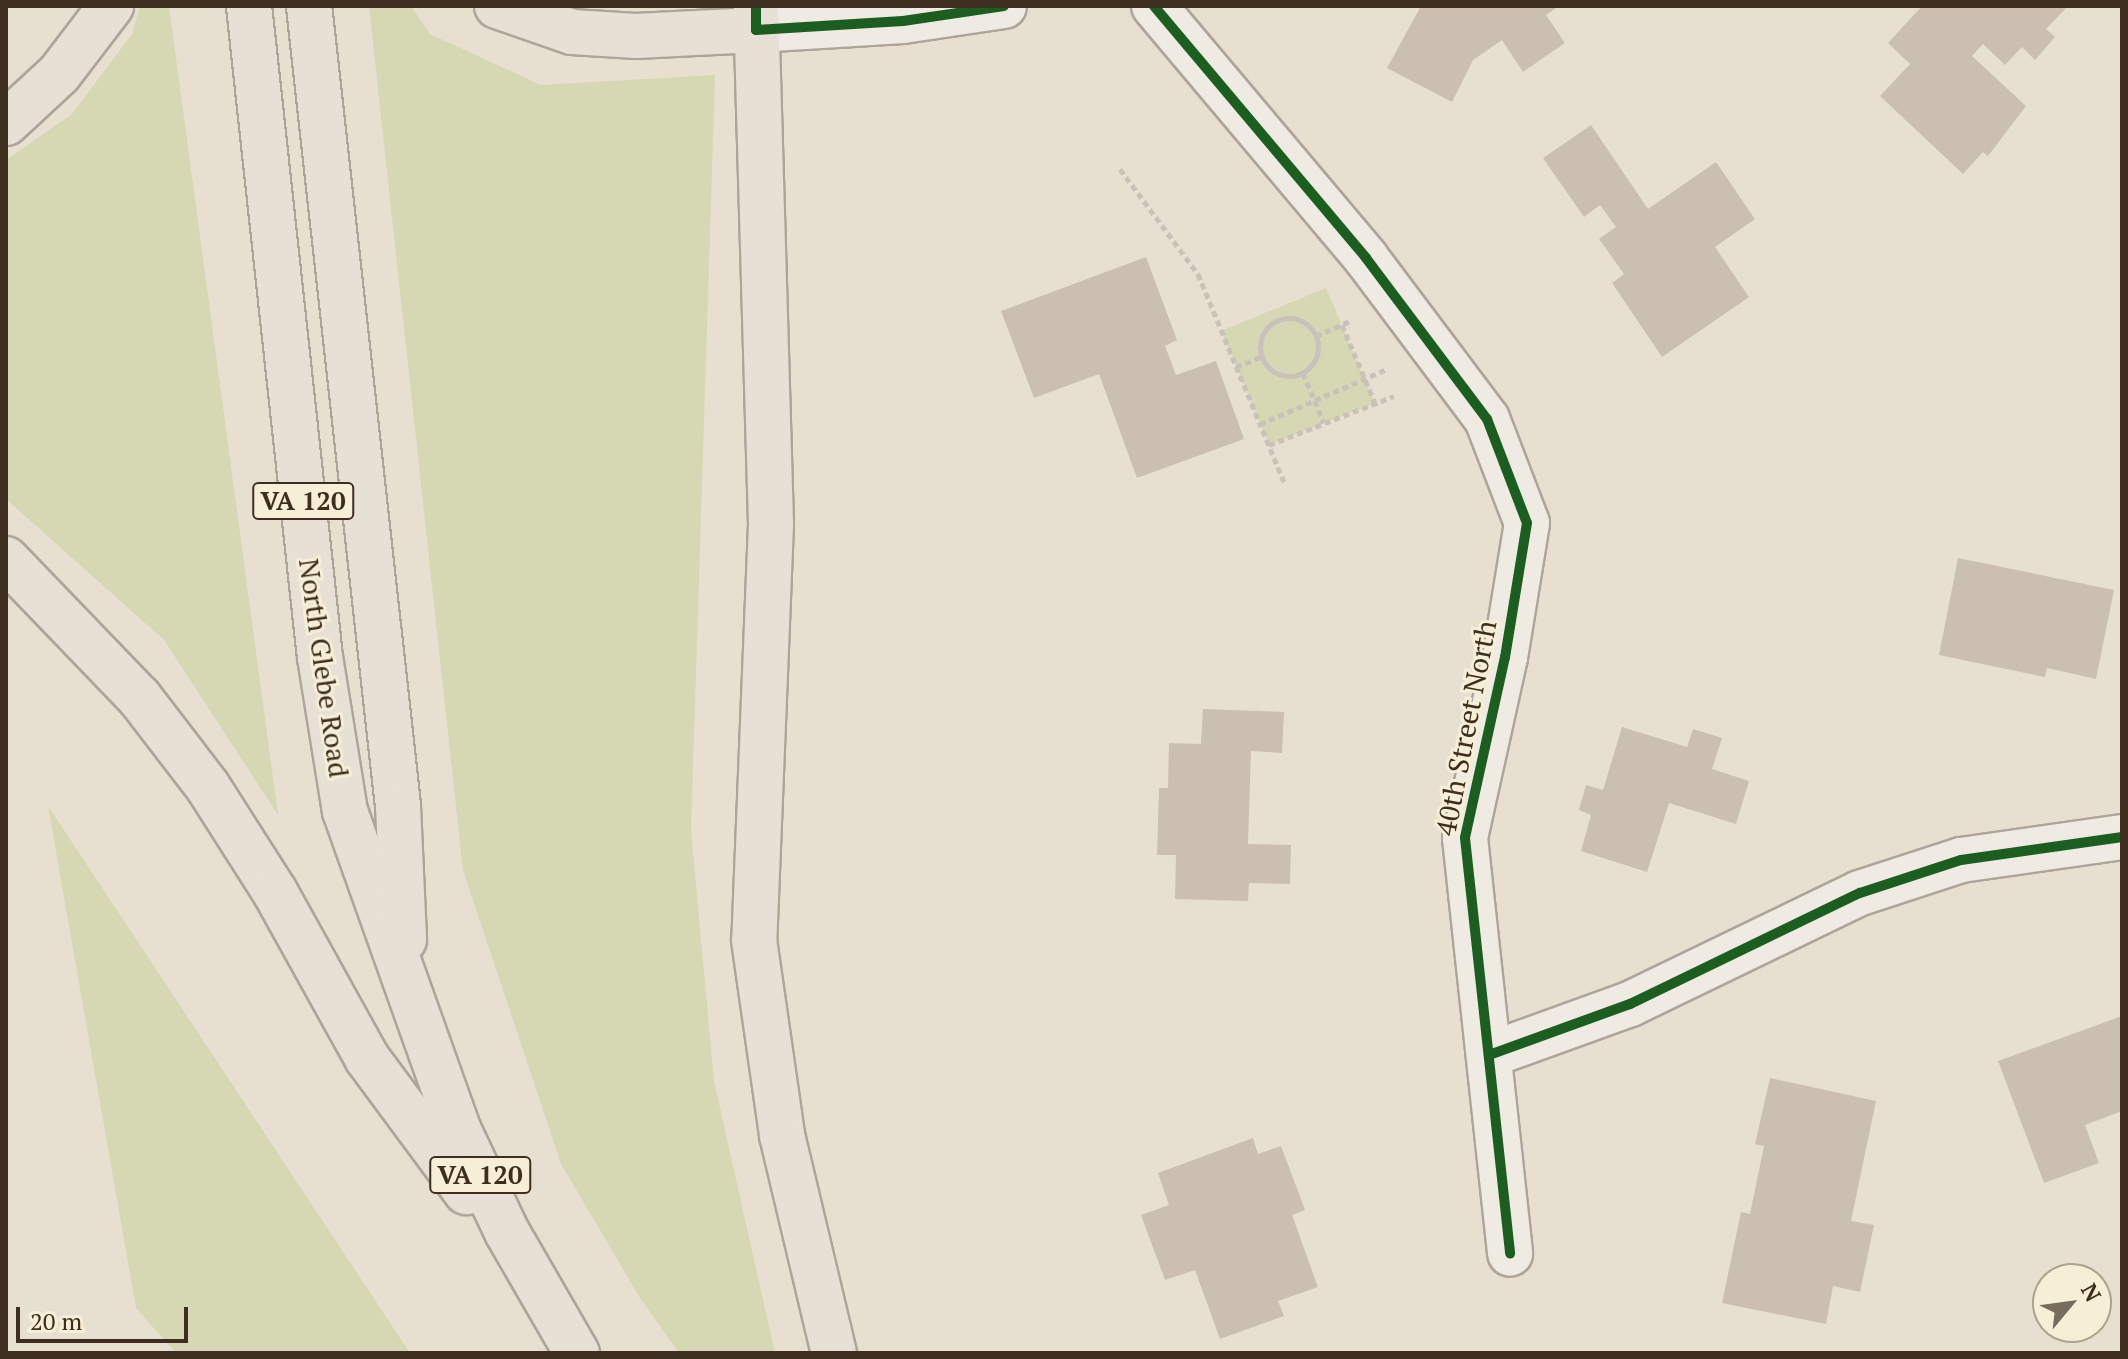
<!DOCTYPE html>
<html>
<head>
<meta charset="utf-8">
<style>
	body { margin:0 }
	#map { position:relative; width:2128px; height:1359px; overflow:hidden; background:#e7e0d1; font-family:"PT Serif",serif }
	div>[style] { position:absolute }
	.green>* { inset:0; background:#d6d7b3 }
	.building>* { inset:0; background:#cbbfb2 }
	.path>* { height:5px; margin-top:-2.5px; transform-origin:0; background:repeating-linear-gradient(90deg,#c8c2b9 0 6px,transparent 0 10px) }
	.path>.ring { margin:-2.5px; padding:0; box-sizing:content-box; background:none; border:5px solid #c8c2b9; border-radius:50% }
	.roads { filter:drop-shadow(2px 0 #ada599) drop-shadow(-2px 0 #ada599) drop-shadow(0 2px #ada599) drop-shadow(0 -2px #ada599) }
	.minor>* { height:44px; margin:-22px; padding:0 22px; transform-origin:22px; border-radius:22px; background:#efebe3 }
	.major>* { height:44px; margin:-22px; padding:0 22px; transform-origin:22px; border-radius:22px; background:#e6e1d4 }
	.cycleway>* { height:10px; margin:-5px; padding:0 5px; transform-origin:5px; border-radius:5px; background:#1b5e20 }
	span { translate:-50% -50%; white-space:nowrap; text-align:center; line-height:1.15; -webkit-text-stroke:6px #f7eed8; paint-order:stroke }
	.shield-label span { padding:2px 6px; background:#f7eed8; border:2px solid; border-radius:6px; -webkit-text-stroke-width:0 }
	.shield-label { font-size:26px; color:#3d2e20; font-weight:700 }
	.street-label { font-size:28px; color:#3d2e20 }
	.frame { position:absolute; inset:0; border:8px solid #3d2e20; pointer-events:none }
	.north { position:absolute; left:2032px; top:1263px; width:80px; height:80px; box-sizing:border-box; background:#f7eed8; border:2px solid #ada18e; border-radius:50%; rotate:61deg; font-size:22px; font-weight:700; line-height:32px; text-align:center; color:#3d2e20 }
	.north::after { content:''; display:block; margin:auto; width:28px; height:36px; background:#786c5e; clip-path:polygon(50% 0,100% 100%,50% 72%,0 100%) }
	.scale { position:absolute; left:16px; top:1307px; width:172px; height:36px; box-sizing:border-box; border:4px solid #3d2e20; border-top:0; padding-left:10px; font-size:24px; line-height:28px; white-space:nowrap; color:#3d2e20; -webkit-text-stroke:6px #f7eed8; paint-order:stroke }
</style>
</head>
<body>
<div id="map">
	<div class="green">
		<i style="clip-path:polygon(140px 6px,169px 6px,278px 815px,164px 640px,6px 499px,6px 160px,72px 114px,132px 34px)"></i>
		<i style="clip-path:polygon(369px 6px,411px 6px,430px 34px,541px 85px,715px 75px,691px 831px,714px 1081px,775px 1353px,679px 1353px,640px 1298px,561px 1164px,463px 871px)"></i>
		<i style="clip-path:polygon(1326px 288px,1375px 403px,1269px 445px,1221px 331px)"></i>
		<i style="clip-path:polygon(48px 806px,410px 1353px,176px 1353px,136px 1308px)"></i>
	</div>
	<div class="building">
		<i style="clip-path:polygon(1421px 6px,1559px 6px,1546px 15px,1565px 43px,1523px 72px,1502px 40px,1473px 60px,1452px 102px,1387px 68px)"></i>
		<i style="clip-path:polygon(1922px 6px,2068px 6px,2046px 29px,2055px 37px,2035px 60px,2022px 47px,2005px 65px,1983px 44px,1972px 56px,2026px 106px,1988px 156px,1983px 152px,1963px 174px,1880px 96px,1910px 64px,1888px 43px)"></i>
		<i style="clip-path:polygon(1591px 125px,1648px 209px,1716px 162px,1755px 219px,1715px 247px,1749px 297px,1662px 357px,1612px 283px,1624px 274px,1599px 239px,1616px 227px,1600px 205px,1584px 217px,1543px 158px)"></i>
		<i style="clip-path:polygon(1146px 257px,1177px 340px,1165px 346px,1176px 375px,1216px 361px,1244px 439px,1137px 478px,1099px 374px,1034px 398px,1001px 311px)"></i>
		<i style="clip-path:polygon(1958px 558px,2114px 590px,2096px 679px,2047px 668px,2045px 677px,1939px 655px)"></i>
		<i style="clip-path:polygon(1203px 709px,1284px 712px,1282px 753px,1251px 751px,1248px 844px,1291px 845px,1290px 884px,1249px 883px,1248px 901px,1175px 899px,1176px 855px,1157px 855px,1159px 788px,1168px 788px,1169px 743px,1201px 744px)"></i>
		<i style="clip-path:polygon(1622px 727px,1687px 747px,1693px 729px,1722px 738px,1712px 769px,1749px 781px,1736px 824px,1669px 803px,1647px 872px,1581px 851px,1591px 815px,1579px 810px,1586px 785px,1603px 790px)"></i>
		<i style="clip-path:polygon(2122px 1016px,2122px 1111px,2085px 1125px,2099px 1163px,2044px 1183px,1998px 1061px)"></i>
		<i style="clip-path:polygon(1770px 1078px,1876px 1101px,1851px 1221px,1874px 1225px,1860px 1292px,1833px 1286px,1826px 1324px,1722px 1303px,1741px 1212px,1750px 1214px,1764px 1146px,1755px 1144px)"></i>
		<i style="clip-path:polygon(1253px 1138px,1258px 1154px,1281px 1146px,1305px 1210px,1292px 1215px,1318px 1287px,1278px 1301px,1284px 1316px,1220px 1339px,1195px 1270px,1165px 1280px,1141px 1215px,1169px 1205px,1158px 1173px)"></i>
	</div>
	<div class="path">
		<i style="left:1120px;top:169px;width:131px;rotate:53.4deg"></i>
		<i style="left:1198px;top:274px;width:162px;rotate:67.5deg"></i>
		<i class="ring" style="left:1260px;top:318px;width:53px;height:53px"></i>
		<i style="left:1342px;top:325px;width:85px;rotate:67.1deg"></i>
		<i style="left:1316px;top:336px;width:36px;rotate:-24deg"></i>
		<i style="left:1236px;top:367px;width:27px;rotate:-22deg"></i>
		<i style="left:1303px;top:373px;width:54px;rotate:67.2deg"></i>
		<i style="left:1269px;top:445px;width:134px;rotate:-21.4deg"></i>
		<i style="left:1284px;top:482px;width:63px;rotate:-112.5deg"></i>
		<i style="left:1260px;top:424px;width:136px;rotate:-23.4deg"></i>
	</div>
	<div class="roads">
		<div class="minor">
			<i style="left:1154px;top:6px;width:329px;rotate:49.9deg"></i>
			<i style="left:1366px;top:258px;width:201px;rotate:53.1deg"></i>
			<i style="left:1487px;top:419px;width:111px;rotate:69deg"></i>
			<i style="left:1527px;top:523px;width:136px;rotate:99.3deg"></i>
			<i style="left:1505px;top:657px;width:185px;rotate:102.5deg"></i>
			<i style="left:1465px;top:838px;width:418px;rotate:83.8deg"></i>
			<i style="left:756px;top:30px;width:147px;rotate:-3.5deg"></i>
			<i style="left:903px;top:21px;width:102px;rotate:-8.4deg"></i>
			<i style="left:1489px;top:1055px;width:150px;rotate:-19.9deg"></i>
			<i style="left:1630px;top:1004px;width:255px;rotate:-25.8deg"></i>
			<i style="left:1860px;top:893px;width:106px;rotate:-18.1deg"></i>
			<i style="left:1961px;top:860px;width:163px;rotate:-8.1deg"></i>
		</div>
		<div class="major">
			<i style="left:249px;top:6px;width:655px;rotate:83.78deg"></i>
			<i style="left:320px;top:657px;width:156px;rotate:80.8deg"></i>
			<i style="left:345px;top:811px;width:340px;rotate:70.4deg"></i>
			<i style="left:459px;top:1131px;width:112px;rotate:64.6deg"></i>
			<i style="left:507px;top:1232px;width:140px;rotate:60deg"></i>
			<i style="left:309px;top:6px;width:805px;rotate:83.65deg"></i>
			<i style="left:398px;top:806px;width:134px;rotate:87.4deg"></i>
			<i style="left:497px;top:6px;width:79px;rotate:19.1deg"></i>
			<i style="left:572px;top:32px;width:64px;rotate:3.6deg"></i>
			<i style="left:636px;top:36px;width:120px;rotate:-2.9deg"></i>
			<i style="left:756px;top:6px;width:518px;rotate:88.34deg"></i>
			<i style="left:771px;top:524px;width:416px;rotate:92.3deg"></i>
			<i style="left:754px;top:940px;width:197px;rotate:81.8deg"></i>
			<i style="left:782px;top:1135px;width:224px;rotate:76.6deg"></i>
			<i style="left:6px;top:123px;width:72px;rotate:-42.8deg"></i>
			<i style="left:59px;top:74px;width:86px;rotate:-52.6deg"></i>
			<i style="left:6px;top:559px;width:192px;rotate:46.1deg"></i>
			<i style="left:139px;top:697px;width:113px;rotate:52.5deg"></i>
			<i style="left:208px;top:787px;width:125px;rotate:57.5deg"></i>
			<i style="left:275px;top:892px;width:190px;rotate:61deg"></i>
			<i style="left:367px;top:1058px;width:167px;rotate:53.5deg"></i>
		</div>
	</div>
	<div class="cycleway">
		<i style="left:756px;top:6px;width:24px;rotate:90deg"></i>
		<i style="left:756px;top:30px;width:147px;rotate:-3.5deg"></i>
		<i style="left:903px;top:21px;width:102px;rotate:-8.4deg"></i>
		<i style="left:1154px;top:6px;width:329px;rotate:49.9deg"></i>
		<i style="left:1366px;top:258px;width:201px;rotate:53.1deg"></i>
		<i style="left:1487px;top:419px;width:111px;rotate:69deg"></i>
		<i style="left:1527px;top:523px;width:136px;rotate:99.3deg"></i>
		<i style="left:1505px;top:657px;width:185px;rotate:102.5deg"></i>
		<i style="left:1465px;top:838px;width:418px;rotate:83.8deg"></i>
		<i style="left:1489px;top:1055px;width:150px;rotate:-19.9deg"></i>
		<i style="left:1630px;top:1004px;width:255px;rotate:-25.8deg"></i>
		<i style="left:1860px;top:893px;width:106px;rotate:-18.1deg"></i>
		<i style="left:1961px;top:860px;width:163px;rotate:-8.1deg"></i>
	</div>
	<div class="shield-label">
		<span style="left:303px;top:501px">VA 120</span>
		<span style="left:480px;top:1175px">VA 120</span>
	</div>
	<div class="street-label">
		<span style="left:324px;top:668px;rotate:82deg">North Glebe Road</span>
		<span style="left:1466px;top:728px;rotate:-79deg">40th Street North</span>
	</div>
	<div class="frame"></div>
	<div class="north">N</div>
	<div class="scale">20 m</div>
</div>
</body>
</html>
